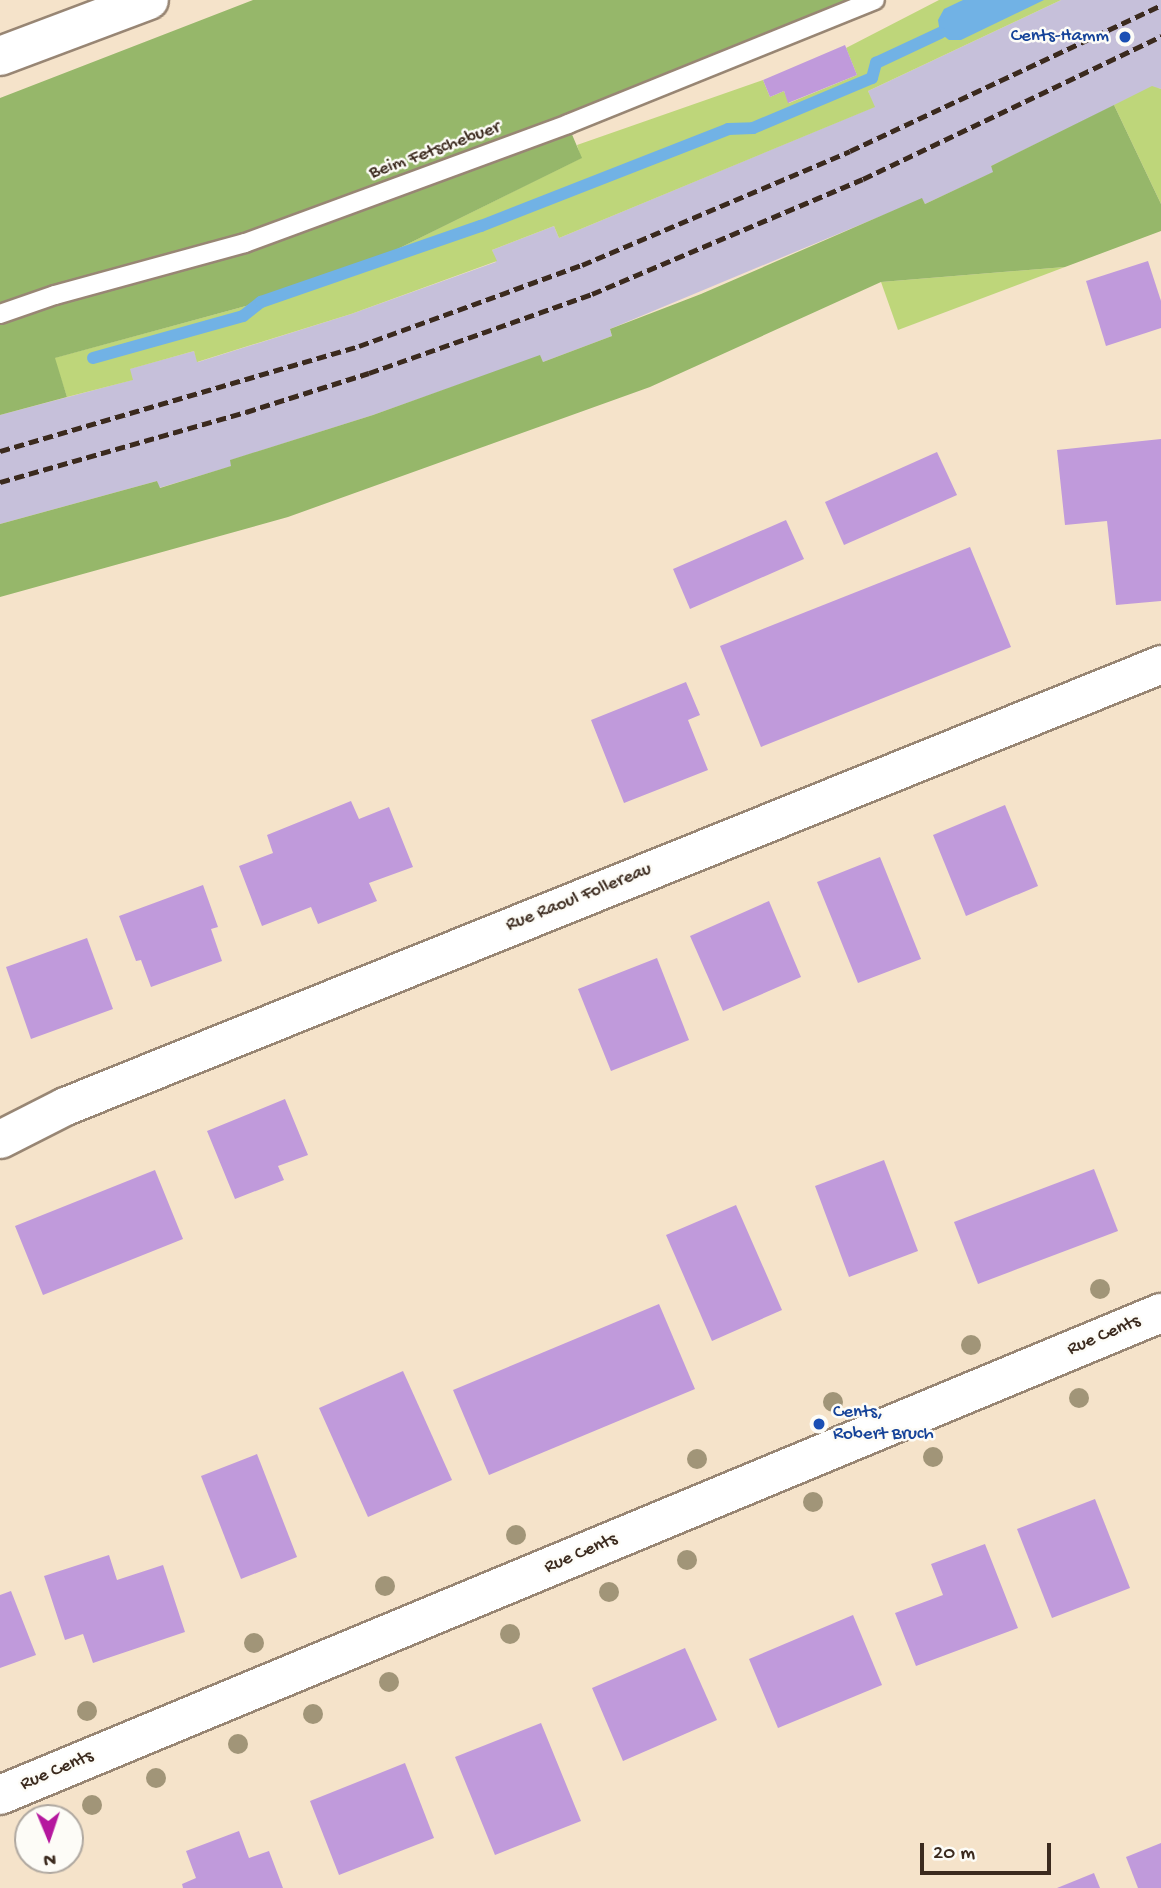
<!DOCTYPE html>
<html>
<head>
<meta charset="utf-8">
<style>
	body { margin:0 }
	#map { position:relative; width:1161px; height:1888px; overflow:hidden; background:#f5e3ca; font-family:"Gochi Hand",sans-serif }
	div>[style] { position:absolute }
	.industrial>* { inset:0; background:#c6c0da }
	.green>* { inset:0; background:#bed67a }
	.forest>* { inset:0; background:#96b76a }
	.water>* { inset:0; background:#71b2e5 }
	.stream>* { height:12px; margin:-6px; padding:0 6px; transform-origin:6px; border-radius:6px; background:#71b2e5 }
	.building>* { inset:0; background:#c09adb }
	.roads { filter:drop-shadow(2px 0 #988674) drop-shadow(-2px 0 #988674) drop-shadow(0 2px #988674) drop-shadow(0 -2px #988674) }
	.service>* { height:18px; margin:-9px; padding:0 9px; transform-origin:9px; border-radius:9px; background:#fff }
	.minor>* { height:37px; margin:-18.5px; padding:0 18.5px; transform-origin:18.5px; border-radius:18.5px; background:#fff }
	.primary>* { height:38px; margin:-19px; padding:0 19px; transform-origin:19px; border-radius:19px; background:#fff }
	.rail>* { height:5px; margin-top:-2.5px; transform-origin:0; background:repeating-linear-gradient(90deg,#3b2a1e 0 10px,transparent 0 15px) }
	.trees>* { width:20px; height:20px; margin:-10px; border-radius:50%; background:#a19578 }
	.dots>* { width:19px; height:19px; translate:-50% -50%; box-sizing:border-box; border:4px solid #fdfcf7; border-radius:50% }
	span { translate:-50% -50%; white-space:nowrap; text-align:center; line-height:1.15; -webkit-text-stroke:5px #fdfcf7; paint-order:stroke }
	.transit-label { font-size:19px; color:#164399 }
	.right { translate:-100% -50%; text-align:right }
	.left { translate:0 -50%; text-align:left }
	.street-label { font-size:19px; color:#3b2a1e }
	.north { position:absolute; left:14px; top:1804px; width:70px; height:70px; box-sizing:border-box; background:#fdfcf7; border:2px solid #afa8a0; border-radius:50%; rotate:178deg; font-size:19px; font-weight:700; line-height:28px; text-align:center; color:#3b2a1e }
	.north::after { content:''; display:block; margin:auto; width:24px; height:32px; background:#b5179e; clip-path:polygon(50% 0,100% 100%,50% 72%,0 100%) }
	.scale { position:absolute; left:920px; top:1843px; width:131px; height:32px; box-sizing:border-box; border:4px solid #3b2a1e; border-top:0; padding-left:9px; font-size:21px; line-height:24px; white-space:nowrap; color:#3b2a1e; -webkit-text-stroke:5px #fdfcf7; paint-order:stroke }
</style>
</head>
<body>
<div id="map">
	<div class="industrial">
		<i style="clip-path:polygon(1061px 0,1161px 0,1161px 89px,1152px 87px,991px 166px,994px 172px,925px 204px,922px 199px,610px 329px,612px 336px,543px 362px,540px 356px,373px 415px,231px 460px,232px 466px,159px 488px,157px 481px,0 524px,0 415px,132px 380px,129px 369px,194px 351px,198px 362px,351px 314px,496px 262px,492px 250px,554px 226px,559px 238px,874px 107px,868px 91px)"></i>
	</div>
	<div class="green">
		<i style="clip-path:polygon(939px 0,1061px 0,868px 91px,875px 107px,559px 238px,554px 226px,492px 250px,497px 261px,351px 314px,197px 362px,194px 351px,130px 369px,133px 380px,67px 397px,54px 358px,261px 302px,359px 268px,581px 158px,577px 145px,763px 80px,770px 97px,784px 91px,789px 103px,857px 75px,846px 48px)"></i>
		<i style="clip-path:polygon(1152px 86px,1161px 89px,1161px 204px,1114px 105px)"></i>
		<i style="clip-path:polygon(1065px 267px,898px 330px,881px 282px)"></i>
	</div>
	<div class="forest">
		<i style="clip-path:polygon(253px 0,875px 0,568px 125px,582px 158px,359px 268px,261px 302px,55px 358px,67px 397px,0 415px,0 98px)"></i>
		<i style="clip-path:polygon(1114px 105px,1161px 204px,1161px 231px,1065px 267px,881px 282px,650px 387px,288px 517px,0 597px,0 524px,157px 481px,160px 488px,231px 466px,230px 460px,373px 415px,540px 355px,543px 362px,612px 336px,610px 329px,701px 294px,922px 198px,925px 204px,993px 172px,991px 166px)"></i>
	</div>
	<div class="water">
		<i style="clip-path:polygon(963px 0,1044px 0,961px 40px,949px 40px,940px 33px,938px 20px,944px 9px)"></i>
	</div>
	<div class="stream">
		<i style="left:93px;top:358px;width:156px;rotate:-15.6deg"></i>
		<i style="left:243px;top:316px;width:23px;rotate:-38deg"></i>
		<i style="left:261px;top:302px;width:233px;rotate:-19.1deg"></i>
		<i style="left:481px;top:226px;width:265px;rotate:-21.4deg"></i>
		<i style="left:728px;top:129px;width:25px;rotate:-2deg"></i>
		<i style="left:753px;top:128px;width:129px;rotate:-22.8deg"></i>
		<i style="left:872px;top:78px;width:16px;rotate:-75deg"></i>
		<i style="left:876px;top:63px;width:71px;rotate:-25.1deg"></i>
	</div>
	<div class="building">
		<i style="clip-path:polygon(845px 45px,857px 75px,788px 103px,784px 91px,770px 97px,763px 80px)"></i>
		<i style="clip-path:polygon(1148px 261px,1161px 301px,1161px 328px,1106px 346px,1086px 281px)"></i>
		<i style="clip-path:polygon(1161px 439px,1161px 601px,1116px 605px,1107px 521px,1065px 525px,1057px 450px)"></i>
		<i style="clip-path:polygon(937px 452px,957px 495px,844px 545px,825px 502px)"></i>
		<i style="clip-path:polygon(786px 520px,804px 559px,690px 609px,673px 569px)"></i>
		<i style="clip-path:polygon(970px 547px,1011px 647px,761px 747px,720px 646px)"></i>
		<i style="clip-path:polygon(686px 682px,700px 715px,688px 720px,708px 770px,624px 803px,591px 720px)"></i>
		<i style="clip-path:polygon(351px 801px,359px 819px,389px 807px,413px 867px,369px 883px,377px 901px,318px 924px,311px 907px,262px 926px,239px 866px,273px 853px,267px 835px)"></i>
		<i style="clip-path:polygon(1005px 805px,1038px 886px,966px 916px,933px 835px)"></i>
		<i style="clip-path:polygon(880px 857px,921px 959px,858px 983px,817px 882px)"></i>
		<i style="clip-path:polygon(203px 885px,218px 927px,211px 929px,222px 961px,151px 987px,141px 960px,136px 961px,119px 916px)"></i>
		<i style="clip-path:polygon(769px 901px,801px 977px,723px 1011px,690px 936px)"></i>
		<i style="clip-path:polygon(87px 938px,113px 1009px,31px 1039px,6px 967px)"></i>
		<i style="clip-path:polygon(657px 958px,689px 1040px,611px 1071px,578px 989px)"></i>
		<i style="clip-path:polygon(285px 1099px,308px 1155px,278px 1166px,284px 1180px,235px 1199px,207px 1131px)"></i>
		<i style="clip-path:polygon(884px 1160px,918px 1251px,849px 1277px,815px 1186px)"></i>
		<i style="clip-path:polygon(1094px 1169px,1118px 1231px,978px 1284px,954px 1222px)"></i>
		<i style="clip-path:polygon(155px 1170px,183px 1239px,43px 1295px,15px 1226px)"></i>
		<i style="clip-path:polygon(736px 1205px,782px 1310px,712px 1341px,666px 1235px)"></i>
		<i style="clip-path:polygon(659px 1304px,695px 1389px,489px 1475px,453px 1390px)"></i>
		<i style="clip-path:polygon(403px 1371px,452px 1480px,368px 1517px,319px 1408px)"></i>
		<i style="clip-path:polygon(257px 1454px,297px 1557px,241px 1579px,201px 1476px)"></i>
		<i style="clip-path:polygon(1095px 1499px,1130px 1588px,1052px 1618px,1017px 1529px)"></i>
		<i style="clip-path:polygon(985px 1544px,1018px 1628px,916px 1666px,895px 1613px,943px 1595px,931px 1564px)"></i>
		<i style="clip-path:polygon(109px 1555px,117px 1580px,163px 1565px,185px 1632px,93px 1663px,83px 1634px,65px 1640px,44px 1576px)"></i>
		<i style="clip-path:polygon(11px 1591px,36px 1655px,0 1668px,0 1595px)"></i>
		<i style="clip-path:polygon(853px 1615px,882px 1685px,778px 1728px,749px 1659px)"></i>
		<i style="clip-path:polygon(685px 1648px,717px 1720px,623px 1761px,592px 1688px)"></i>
		<i style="clip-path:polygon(541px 1723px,581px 1821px,495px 1855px,455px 1757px)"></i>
		<i style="clip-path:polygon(405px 1763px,434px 1838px,339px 1875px,310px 1801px)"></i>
		<i style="clip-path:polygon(239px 1831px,249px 1858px,269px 1851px,283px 1888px,183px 1888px,182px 1884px,196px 1878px,186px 1851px)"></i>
		<i style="clip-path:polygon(1161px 1843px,1161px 1888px,1138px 1888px,1126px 1857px)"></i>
		<i style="clip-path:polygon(1094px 1873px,1100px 1888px,1057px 1888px)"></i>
	</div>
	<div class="roads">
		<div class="service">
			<i style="left:0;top:314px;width:58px;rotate:-19.1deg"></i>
			<i style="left:55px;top:295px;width:197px;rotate:-15.3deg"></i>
			<i style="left:245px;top:243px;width:344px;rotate:-20.2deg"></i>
			<i style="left:568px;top:124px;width:331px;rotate:-22deg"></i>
		</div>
		<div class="minor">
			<i style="left:0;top:1139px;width:73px;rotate:-26.9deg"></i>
			<i style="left:65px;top:1106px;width:1182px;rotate:-21.96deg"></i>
		</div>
		<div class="primary">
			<i style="left:0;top:56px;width:159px;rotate:-20.6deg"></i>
			<i style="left:0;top:1795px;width:1257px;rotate:-22.55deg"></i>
		</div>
	</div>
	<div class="rail">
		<i style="left:0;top:451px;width:374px;rotate:-16.3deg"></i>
		<i style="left:359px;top:346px;width:237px;rotate:-20deg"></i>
		<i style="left:582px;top:265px;width:291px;rotate:-23deg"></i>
		<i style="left:850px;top:151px;width:344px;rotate:-25.1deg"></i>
		<i style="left:0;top:482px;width:256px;rotate:-15.9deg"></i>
		<i style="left:246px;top:412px;width:129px;rotate:-17.6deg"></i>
		<i style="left:369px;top:373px;width:237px;rotate:-19.5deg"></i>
		<i style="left:592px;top:294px;width:294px;rotate:-23deg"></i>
		<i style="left:863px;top:179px;width:331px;rotate:-25.6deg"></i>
	</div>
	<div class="trees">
		<i style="left:1100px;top:1289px"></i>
		<i style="left:971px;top:1345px"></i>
		<i style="left:1079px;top:1398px"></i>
		<i style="left:833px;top:1402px"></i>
		<i style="left:933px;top:1457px"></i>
		<i style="left:697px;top:1459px"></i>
		<i style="left:813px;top:1502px"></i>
		<i style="left:516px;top:1535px"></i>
		<i style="left:687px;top:1560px"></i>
		<i style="left:385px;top:1586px"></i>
		<i style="left:609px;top:1592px"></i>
		<i style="left:510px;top:1634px"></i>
		<i style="left:254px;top:1643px"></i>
		<i style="left:389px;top:1682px"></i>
		<i style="left:87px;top:1711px"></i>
		<i style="left:313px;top:1714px"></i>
		<i style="left:238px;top:1744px"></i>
		<i style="left:156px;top:1778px"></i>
		<i style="left:92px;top:1805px"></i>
	</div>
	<div class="dots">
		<i style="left:1125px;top:37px;background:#1a4fb4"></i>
		<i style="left:819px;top:1424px;background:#1a4fb4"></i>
	</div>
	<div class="transit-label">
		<span class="right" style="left:1109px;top:37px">Cents-Hamm</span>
		<span class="left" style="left:833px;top:1424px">Cents,<br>Robert Bruch</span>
	</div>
	<div class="street-label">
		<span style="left:435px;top:151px;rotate:-20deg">Beim Fetschebuer</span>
		<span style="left:579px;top:898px;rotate:-22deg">Rue Raoul Follereau</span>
		<span style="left:1104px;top:1336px;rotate:-23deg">Rue Cents</span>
		<span style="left:581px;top:1554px;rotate:-23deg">Rue Cents</span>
		<span style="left:57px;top:1771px;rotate:-23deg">Rue Cents</span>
	</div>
	<div class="north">N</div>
	<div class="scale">20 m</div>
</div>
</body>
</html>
